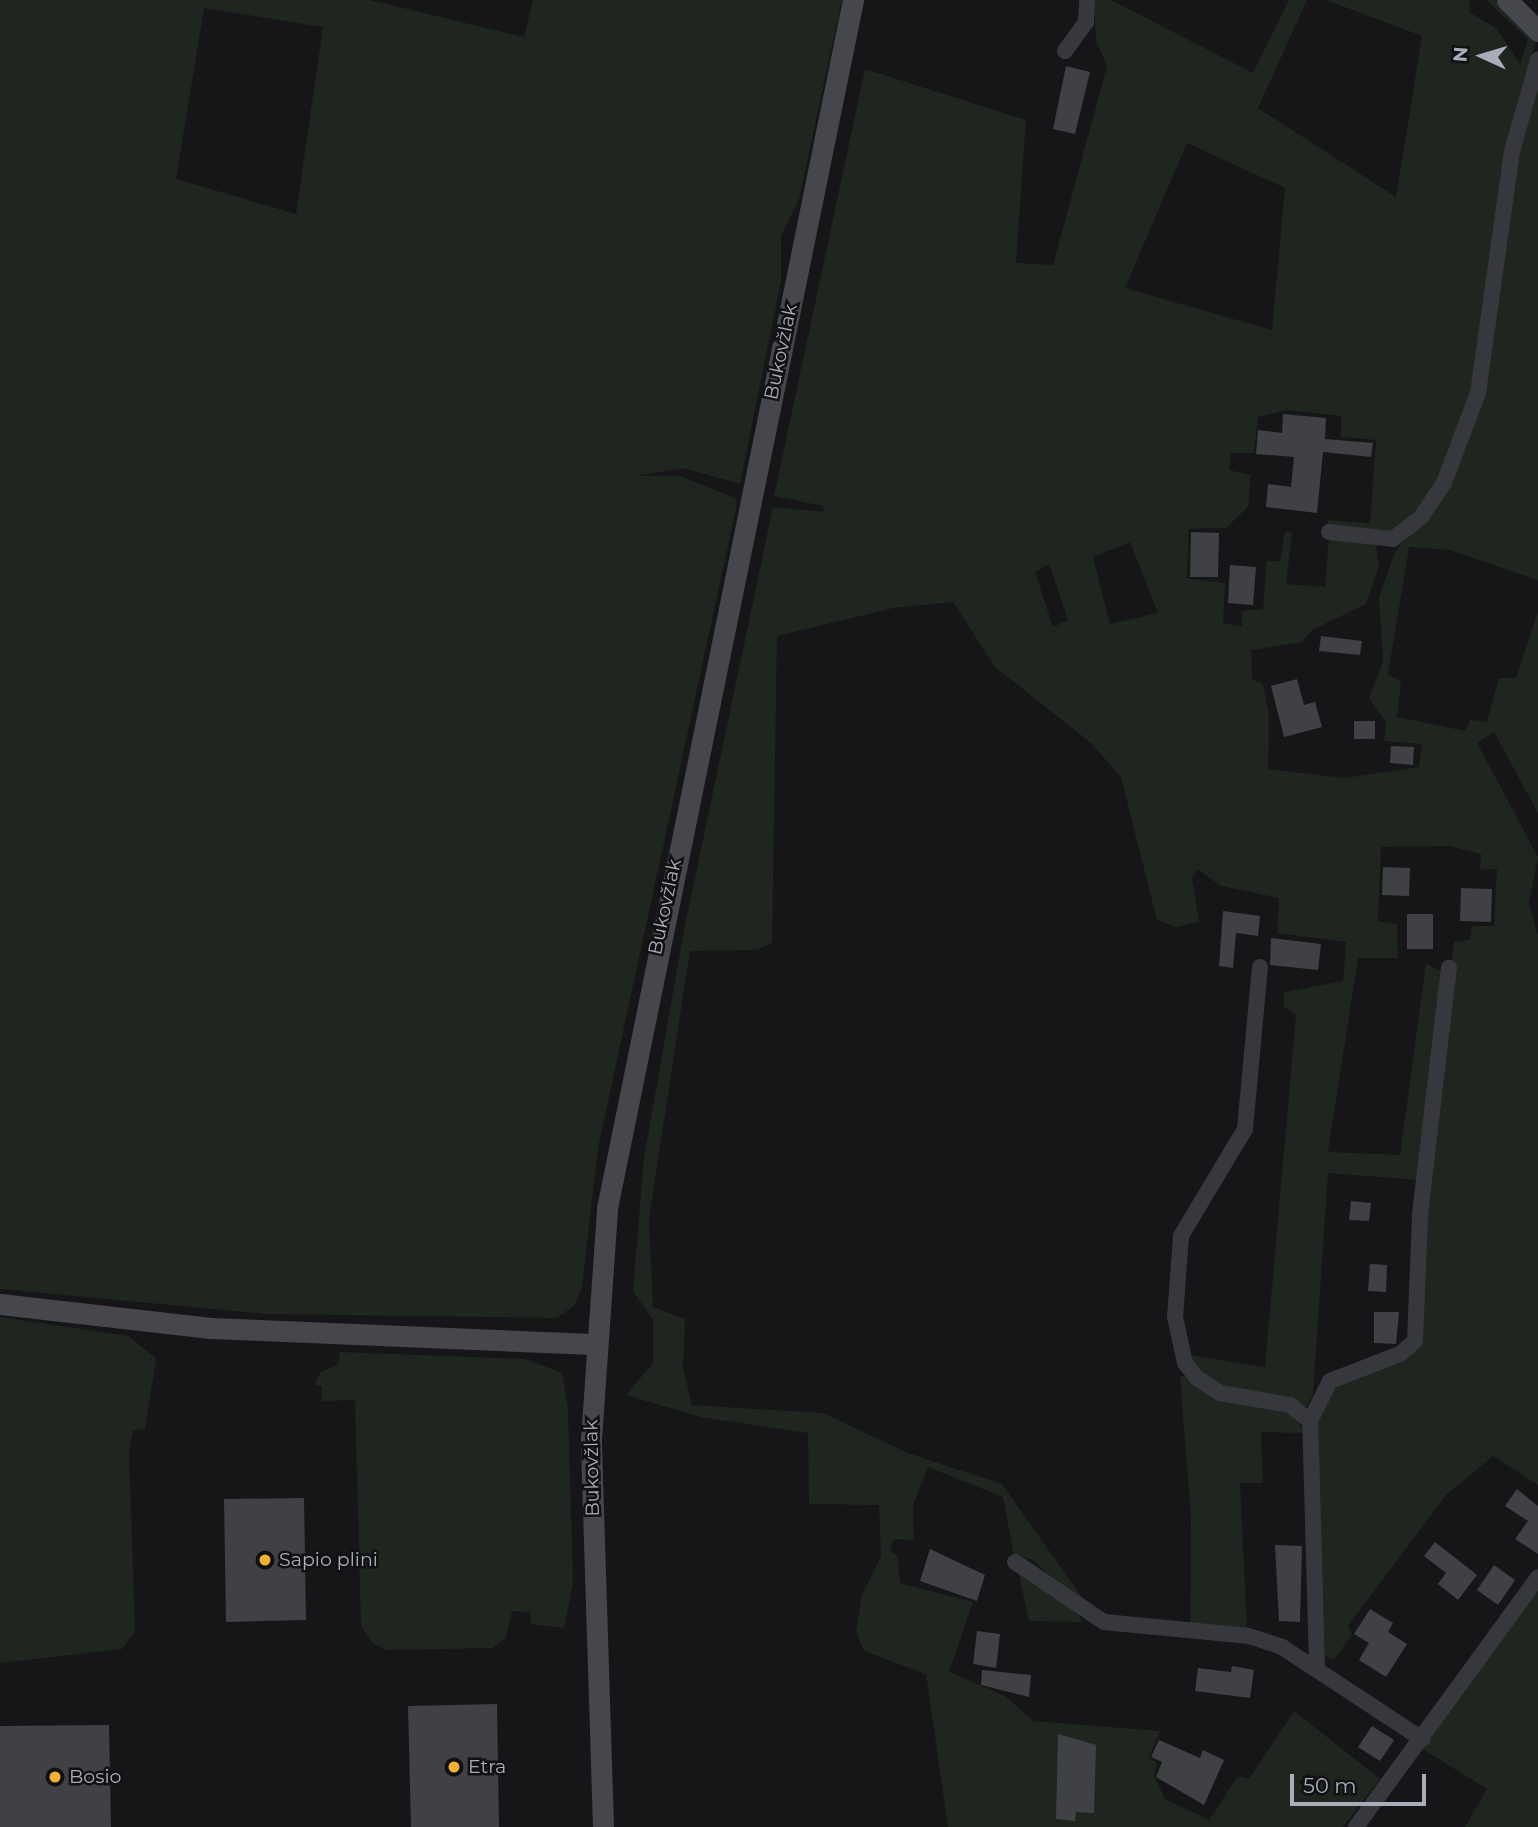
<!DOCTYPE html>
<html>
<head>
<meta charset="utf-8">
<style>
	body { margin:0 }
	#map { position:relative; width:1538px; height:1827px; overflow:hidden; background:#161618; font-family:Montserrat,sans-serif }
	div>[style] { position:absolute }
	.green>* { inset:0; background:#1e261f }
	.building>* { inset:0; background:#404145 }
	.street>* { height:16px; margin:-8px; padding:0 8px; transform-origin:8px; border-radius:8px; background:#37383d }
	.secondary>* { height:21px; margin:-10.5px; padding:0 10.5px; transform-origin:10.5px; border-radius:10.5px; background:#45474d }
	.dots>* { width:19px; height:19px; translate:-50% -50%; box-sizing:border-box; border:4px solid #111113; border-radius:50% }
	span { translate:-50% -50%; white-space:nowrap; text-align:center; line-height:1.15; -webkit-text-stroke:5px #111113; paint-order:stroke }
	.street-label { font-size:19px; color:#a8adb8 }
	.poi-label { font-size:19px; color:#a8adb8 }
	.left { translate:0 -50%; text-align:left }
	.north { position:absolute; left:1447px; top:21px; width:70px; height:70px; -webkit-text-stroke:5px #111113; paint-order:stroke; rotate:274deg; font-size:19px; font-weight:700; line-height:28px; text-align:center; color:#a8adb8 }
	.north::after { content:''; display:block; margin:auto; width:24px; height:32px; background:#a8adb8; clip-path:polygon(50% 0,100% 100%,50% 72%,0 100%) }
	.scale { position:absolute; left:1290px; top:1774px; width:136px; height:32px; box-sizing:border-box; border:4px solid #a8adb8; border-top:0; padding-left:9px; font-size:21px; line-height:24px; white-space:nowrap; color:#a8adb8; -webkit-text-stroke:5px #111113; paint-order:stroke }
</style>
</head>
<body>
<div id="map">
	<div class="green">
		<i style="clip-path:polygon(evenodd,0 0,370px 0,524px 37px,533px 0,842px 0,799px 199px,781px 236px,781px 281px,740px 484px,683px 468px,636px 476px,680px 476px,735px 498px,737px 504px,598px 1148px,582px 1286px,575px 1305px,557px 1318px,266px 1314px,0 1289px,0 0,204px 8px,323px 27px,296px 214px,176px 179px,204px 8px)"></i>
		<i style="clip-path:polygon(evenodd,1094px 0,1111px 0,1253px 73px,1289px 0,1307px 0,1258px 108px,1396px 197px,1422px 36px,1326px 0,1470px 0,1469px 12px,1497px 29px,1520px 65px,1528px 39px,1486px 0,1495px 0,1536px 41px,1517px 103px,1474px 394px,1430px 497px,1390px 535px,1327px 528px,1328px 520px,1370px 523px,1376px 440px,1341px 437px,1341px 416px,1287px 410px,1258px 417px,1254px 453px,1231px 453px,1229px 470px,1251px 475px,1248px 507px,1226px 528px,1189px 529px,1187px 578px,1225px 583px,1223px 623px,1242px 626px,1242px 611px,1263px 609px,1267px 561px,1280px 561px,1285px 532px,1292px 533px,1286px 584px,1325px 587px,1329px 538px,1376px 545px,1379px 566px,1366px 604px,1312px 630px,1302px 642px,1251px 650px,1252px 679px,1263px 684px,1269px 715px,1268px 769px,1344px 778px,1419px 767px,1422px 744px,1384px 741px,1386px 722px,1369px 698px,1383px 662px,1379px 597px,1395px 552px,1448px 486px,1474px 424px,1525px 104px,1538px 68px,1538px 580px,1449px 550px,1409px 547px,1388px 674px,1401px 682px,1397px 717px,1466px 731px,1470px 720px,1487px 722px,1499px 678px,1516px 678px,1538px 611px,1538px 813px,1494px 732px,1477px 743px,1538px 857px,1529px 903px,1538px 935px,1538px 1485px,1493px 1456px,1447px 1494px,1348px 1626px,1352px 1634px,1334px 1660px,1325px 1656px,1316px 1410px,1342px 1378px,1403px 1359px,1420px 1343px,1425px 1216px,1454px 942px,1470px 940px,1472px 926px,1494px 926px,1497px 869px,1480px 870px,1481px 854px,1449px 846px,1381px 847px,1378px 921px,1397px 924px,1398px 958px,1358px 958px,1328px 1152px,1400px 1155px,1426px 963px,1445px 974px,1419px 1180px,1328px 1173px,1313px 1395px,1306px 1408px,1208px 1383px,1185px 1354px,1265px 1367px,1296px 1015px,1284px 1007px,1284px 992px,1343px 981px,1346px 942px,1277px 933px,1279px 898px,1221px 886px,1198px 869px,1192px 878px,1199px 922px,1176px 927px,1157px 920px,1121px 777px,1090px 742px,995px 667px,953px 602px,893px 608px,777px 636px,772px 942px,757px 950px,690px 951px,649px 1218px,653px 1307px,685px 1319px,683px 1368px,692px 1405px,823px 1413px,908px 1453px,1002px 1484px,1086px 1603px,1101px 1611px,1102px 1616px,1074px 1600px,1033px 1560px,1014px 1555px,1003px 1497px,928px 1467px,913px 1505px,914px 1540px,894px 1539px,890px 1550px,898px 1557px,900px 1583px,973px 1602px,949px 1672px,1005px 1696px,1033px 1721px,1160px 1731px,1149px 1757px,1157px 1763px,1154px 1776px,1165px 1799px,1209px 1820px,1238px 1776px,1249px 1779px,1294px 1711px,1380px 1779px,1343px 1827px,948px 1827px,926px 1674px,864px 1651px,856px 1632px,862px 1595px,881px 1556px,879px 1505px,809px 1504px,808px 1433px,700px 1417px,626px 1395px,653px 1363px,653px 1320px,633px 1291px,644px 1158px,684px 930px,773px 507px,824px 512px,823px 506px,774px 496px,865px 69px,1026px 120px,1016px 263px,1053px 265px,1107px 66px,1096px 41px,1094px 0,1187px 143px,1285px 188px,1272px 330px,1125px 288px,1187px 143px,1094px 0,1130px 542px,1158px 613px,1110px 624px,1093px 557px,1130px 542px,1094px 0,1049px 564px,1068px 620px,1053px 627px,1035px 572px,1049px 564px)"></i>
		<i style="clip-path:polygon(0 1317px,129px 1336px,156px 1359px,145px 1429px,133px 1430px,129px 1450px,135px 1631px,122px 1649px,0 1663px)"></i>
		<i style="clip-path:polygon(340px 1352px,525px 1359px,562px 1373px,568px 1408px,573px 1582px,564px 1628px,531px 1624px,530px 1612px,512px 1611px,506px 1637px,493px 1648px,386px 1650px,372px 1643px,361px 1625px,355px 1400px,322px 1401px,322px 1386px,314px 1385px,321px 1372px,338px 1365px)"></i>
		<i style="clip-path:polygon(1188px 1375px,1289px 1408px,1305px 1433px,1261px 1432px,1263px 1483px,1240px 1483px,1247px 1630px,1190px 1627px,1191px 1519px,1180px 1377px)"></i>
		<i style="clip-path:polygon(1018px 1570px,1080px 1616px,1081px 1622px,1029px 1621px)"></i>
		<i style="clip-path:polygon(1538px 1591px,1538px 1827px,1465px 1827px,1487px 1789px,1421px 1748px)"></i>
	</div>
	<div class="building">
		<i style="clip-path:polygon(1066px 66px,1090px 72px,1075px 134px,1053px 129px)"></i>
		<i style="clip-path:polygon(1283px 414px,1326px 418px,1325px 439px,1373px 443px,1371px 457px,1323px 452px,1317px 513px,1266px 507px,1268px 484px,1291px 487px,1294px 457px,1256px 454px,1258px 430px,1282px 433px)"></i>
		<i style="clip-path:polygon(1191px 532px,1219px 533px,1218px 577px,1190px 577px)"></i>
		<i style="clip-path:polygon(1230px 565px,1256px 567px,1253px 605px,1228px 603px)"></i>
		<i style="clip-path:polygon(1321px 636px,1362px 641px,1360px 655px,1319px 651px)"></i>
		<i style="clip-path:polygon(1297px 679px,1304px 705px,1315px 702px,1322px 727px,1284px 737px,1271px 686px)"></i>
		<i style="clip-path:polygon(1354px 721px,1375px 721px,1375px 739px,1354px 739px)"></i>
		<i style="clip-path:polygon(1391px 746px,1414px 747px,1413px 765px,1390px 763px)"></i>
		<i style="clip-path:polygon(1383px 867px,1410px 868px,1409px 896px,1382px 895px)"></i>
		<i style="clip-path:polygon(1461px 888px,1492px 889px,1491px 922px,1460px 921px)"></i>
		<i style="clip-path:polygon(1223px 911px,1260px 916px,1258px 936px,1236px 933px,1233px 968px,1219px 966px)"></i>
		<i style="clip-path:polygon(1407px 914px,1433px 914px,1433px 949px,1407px 949px)"></i>
		<i style="clip-path:polygon(1271px 938px,1321px 944px,1318px 970px,1270px 965px)"></i>
		<i style="clip-path:polygon(1351px 1201px,1371px 1203px,1369px 1221px,1349px 1220px)"></i>
		<i style="clip-path:polygon(1370px 1264px,1387px 1265px,1386px 1292px,1368px 1291px)"></i>
		<i style="clip-path:polygon(1374px 1312px,1399px 1312px,1396px 1344px,1374px 1343px)"></i>
		<i style="clip-path:polygon(1517px 1489px,1538px 1506px,1538px 1554px,1515px 1539px,1528px 1521px,1505px 1506px)"></i>
		<i style="clip-path:polygon(304px 1498px,306px 1620px,226px 1622px,224px 1499px)"></i>
		<i style="clip-path:polygon(1435px 1542px,1477px 1575px,1458px 1600px,1438px 1584px,1446px 1573px,1424px 1556px)"></i>
		<i style="clip-path:polygon(1275px 1545px,1302px 1546px,1300px 1622px,1279px 1621px)"></i>
		<i style="clip-path:polygon(930px 1549px,985px 1575px,977px 1601px,920px 1581px)"></i>
		<i style="clip-path:polygon(1494px 1565px,1515px 1580px,1498px 1605px,1477px 1590px)"></i>
		<i style="clip-path:polygon(1370px 1609px,1393px 1623px,1388px 1632px,1407px 1644px,1386px 1677px,1359px 1660px,1369px 1643px,1354px 1634px)"></i>
		<i style="clip-path:polygon(977px 1631px,1000px 1634px,996px 1668px,973px 1664px)"></i>
		<i style="clip-path:polygon(1232px 1666px,1254px 1670px,1250px 1698px,1195px 1691px,1198px 1668px,1231px 1672px)"></i>
		<i style="clip-path:polygon(982px 1670px,1031px 1675px,1029px 1697px,981px 1685px)"></i>
		<i style="clip-path:polygon(497px 1704px,499px 1827px,411px 1827px,408px 1706px)"></i>
		<i style="clip-path:polygon(109px 1725px,111px 1827px,0 1827px,0 1726px)"></i>
		<i style="clip-path:polygon(1372px 1726px,1394px 1740px,1380px 1761px,1358px 1747px)"></i>
		<i style="clip-path:polygon(1058px 1734px,1096px 1745px,1094px 1813px,1076px 1812px,1075px 1821px,1056px 1819px)"></i>
		<i style="clip-path:polygon(1159px 1740px,1200px 1758px,1203px 1750px,1224px 1760px,1204px 1805px,1156px 1777px,1162px 1762px,1151px 1757px)"></i>
	</div>
	<div class="street">
		<i style="left:1065px;top:51px;width:36px;rotate:-54deg"></i>
		<i style="left:1086px;top:22px;width:22px;rotate:-87deg"></i>
		<i style="left:1329px;top:532px;width:64px;rotate:6.2deg"></i>
		<i style="left:1393px;top:539px;width:36px;rotate:-38deg"></i>
		<i style="left:1421px;top:517px;width:41px;rotate:-55.9deg"></i>
		<i style="left:1444px;top:483px;width:96px;rotate:-69.3deg"></i>
		<i style="left:1478px;top:393px;width:244px;rotate:-82deg"></i>
		<i style="left:1512px;top:151px;width:95px;rotate:-74.1deg"></i>
		<i style="left:1260px;top:967px;width:163px;rotate:95.3deg"></i>
		<i style="left:1245px;top:1129px;width:125px;rotate:120.9deg"></i>
		<i style="left:1181px;top:1236px;width:81px;rotate:94.2deg"></i>
		<i style="left:1175px;top:1317px;width:47px;rotate:77.7deg"></i>
		<i style="left:1185px;top:1363px;width:19px;rotate:51deg"></i>
		<i style="left:1197px;top:1378px;width:27px;rotate:33deg"></i>
		<i style="left:1220px;top:1393px;width:71px;rotate:9.7deg"></i>
		<i style="left:1290px;top:1405px;width:26px;rotate:39deg"></i>
		<i style="left:1015px;top:1562px;width:107px;rotate:34deg"></i>
		<i style="left:1104px;top:1622px;width:146px;rotate:5.5deg"></i>
		<i style="left:1249px;top:1636px;width:35px;rotate:18deg"></i>
		<i style="left:1282px;top:1647px;width:168px;rotate:33.3deg"></i>
		<i style="left:1317px;top:1665px;width:244px;rotate:-91.6deg"></i>
		<i style="left:1310px;top:1421px;width:45px;rotate:-63.4deg"></i>
		<i style="left:1330px;top:1381px;width:75px;rotate:-21.1deg"></i>
		<i style="left:1400px;top:1354px;width:20px;rotate:-41deg"></i>
		<i style="left:1415px;top:1341px;width:127px;rotate:-87.7deg"></i>
		<i style="left:1420px;top:1214px;width:248px;rotate:-83.3deg"></i>
		<i style="left:1356px;top:1827px;width:309px;rotate:-53.9deg"></i>
	</div>
	<div class="secondary">
		<i style="left:1507px;top:0;width:44px;rotate:45deg"></i>
		<i style="left:0;top:1304px;width:212px;rotate:6.5deg"></i>
		<i style="left:211px;top:1328px;width:382px;rotate:2.4deg"></i>
		<i style="left:603px;top:1827px;width:388px;rotate:-91.8deg"></i>
		<i style="left:591px;top:1439px;width:232px;rotate:-86deg"></i>
		<i style="left:607px;top:1208px;width:1233px;rotate:-78.49deg"></i>
	</div>
	<div class="dots">
		<i style="left:265px;top:1560px;background:#f2b134"></i>
		<i style="left:454px;top:1767px;background:#f2b134"></i>
		<i style="left:55px;top:1777px;background:#f2b134"></i>
	</div>
	<div class="street-label">
		<span style="left:781px;top:352px;rotate:-78deg">Bukovžlak</span>
		<span style="left:665px;top:907px;rotate:-78deg">Bukovžlak</span>
		<span style="left:592px;top:1468px;rotate:-91deg">Bukovžlak</span>
	</div>
	<div class="poi-label">
		<span class="left" style="left:279px;top:1560px">Sapio plini</span>
		<span class="left" style="left:468px;top:1767px">Etra</span>
		<span class="left" style="left:69px;top:1777px">Bosio</span>
	</div>
	<div class="north">N</div>
	<div class="scale">50 m</div>
</div>
</body>
</html>
